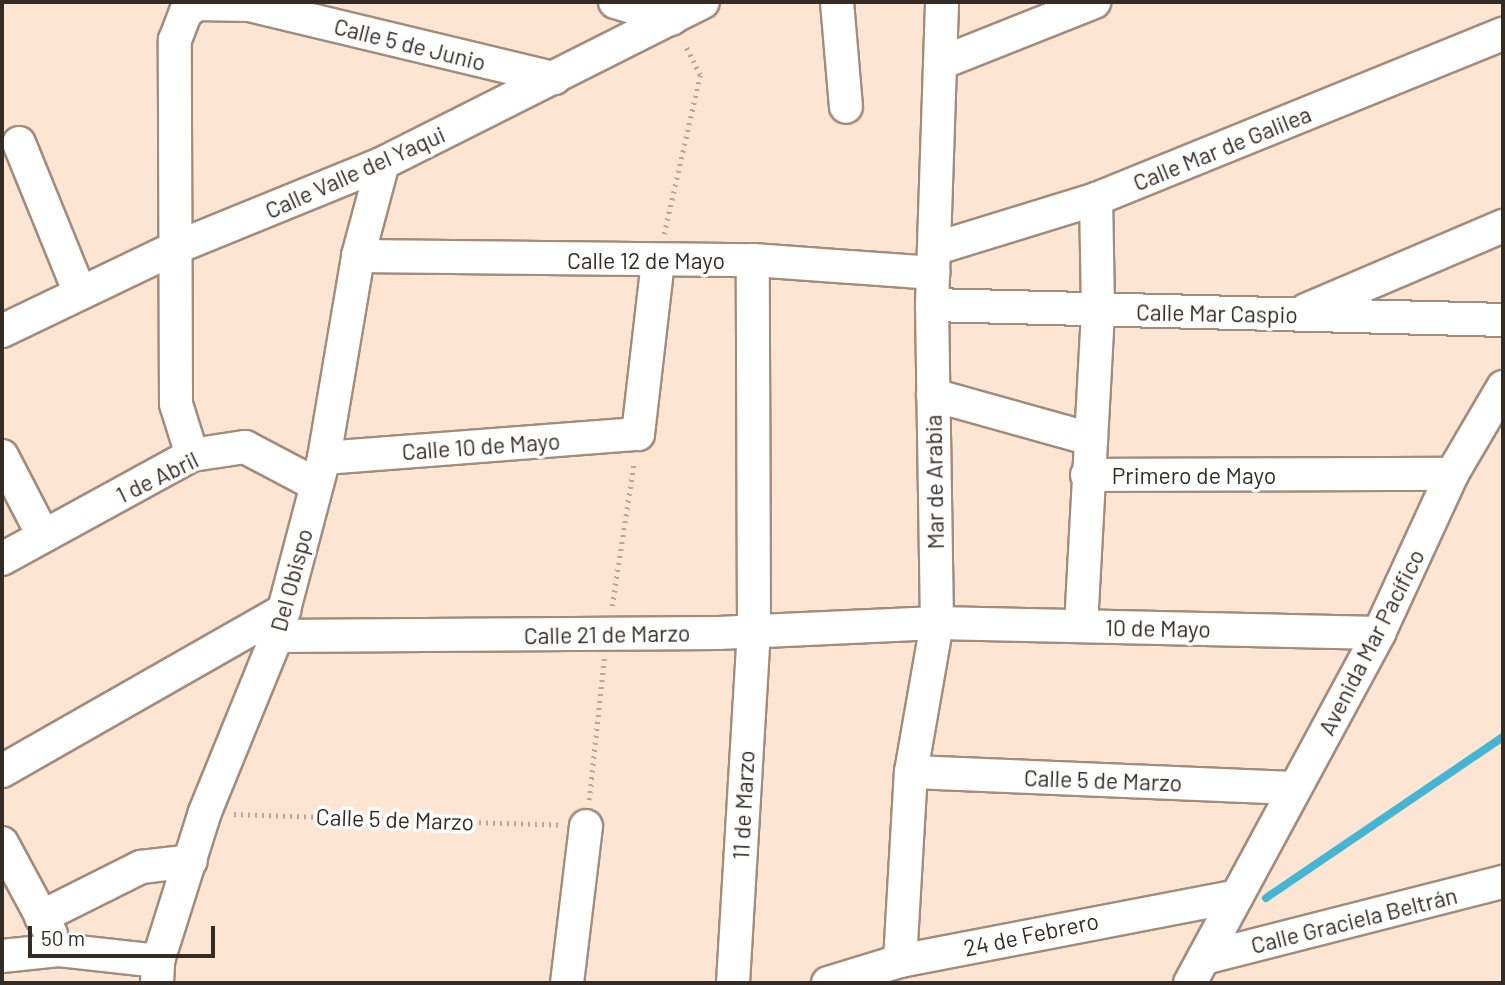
<!DOCTYPE html>
<html>
<head>
<meta charset="utf-8">
<style>
	body { margin:0 }
	#map { position:relative; width:1505px; height:985px; overflow:hidden; background:#fde5d4; font-family:Barlow,sans-serif }
	div>[style] { position:absolute }
	.stream>* { height:8px; margin:-4px; padding:0 4px; transform-origin:4px; border-radius:4px; background:#46b4d3 }
	.path>* { height:4.5px; margin-top:-2.25px; transform-origin:0; background:repeating-linear-gradient(90deg,#b9a699 0 2px,transparent 0 7px) }
	.roads { filter:drop-shadow(2px 0 #a28c7c) drop-shadow(-2px 0 #a28c7c) drop-shadow(0 2px #a28c7c) drop-shadow(0 -2px #a28c7c) }
	.minor>* { height:32px; margin:-16px; padding:0 16px; transform-origin:16px; border-radius:16px; background:#fff }
	span { translate:-50% -50%; white-space:nowrap; text-align:center; line-height:1.15; -webkit-text-stroke:7px #fff; paint-order:stroke }
	.street-label { font-size:23px; color:#342b25 }
	.frame { position:absolute; inset:0; border:4px solid #342b25; pointer-events:none }
	.scale { position:absolute; left:28px; top:926px; width:187px; height:32px; box-sizing:border-box; border:4px solid #342b25; border-top:0; padding-left:9px; font-size:21px; line-height:24px; white-space:nowrap; color:#342b25; -webkit-text-stroke:5px #fff; paint-order:stroke }
</style>
</head>
<body>
<div id="map">
	<div class="stream">
		<i style="left:1266px;top:898px;width:287px;rotate:-34.2deg"></i>
	</div>
	<div class="path">
		<i style="left:664px;top:234px;width:163px;rotate:-77.2deg"></i>
		<i style="left:700px;top:75px;width:35px;rotate:-117deg"></i>
		<i style="left:612px;top:606px;width:146px;rotate:-81.3deg"></i>
		<i style="left:589px;top:800px;width:142px;rotate:-83.9deg"></i>
		<i style="left:234px;top:814px;width:327px;rotate:1.9deg"></i>
	</div>
	<div class="roads">
		<div class="minor">
			<i style="left:615px;top:2px;width:59px;rotate:16.6deg"></i>
			<i style="left:837px;top:2px;width:105px;rotate:85.1deg"></i>
			<i style="left:941px;top:63px;width:165px;rotate:-21.7deg"></i>
			<i style="left:19px;top:143px;width:162px;rotate:67.9deg"></i>
			<i style="left:937px;top:248px;width:166px;rotate:-17.1deg"></i>
			<i style="left:1096px;top:199px;width:439px;rotate:-22.1deg"></i>
			<i style="left:358px;top:256px;width:395px;rotate:0.6deg"></i>
			<i style="left:753px;top:260px;width:181px;rotate:4.1deg"></i>
			<i style="left:932px;top:305px;width:571px;rotate:1.5deg"></i>
			<i style="left:1306px;top:310px;width:214px;rotate:-23.1deg"></i>
			<i style="left:2px;top:331px;width:192px;rotate:-25.6deg"></i>
			<i style="left:175px;top:248px;width:225px;rotate:-22.2deg"></i>
			<i style="left:383px;top:163px;width:358px;rotate:-26.7deg"></i>
			<i style="left:933px;top:395px;width:164px;rotate:15.6deg"></i>
			<i style="left:192px;top:455px;width:53px;rotate:-107.4deg"></i>
			<i style="left:176px;top:404px;width:364px;rotate:-90.2deg"></i>
			<i style="left:175px;top:40px;width:30px;rotate:-69deg"></i>
			<i style="left:186px;top:12px;width:14px;rotate:-36deg"></i>
			<i style="left:197px;top:4px;width:52px;rotate:1.1deg"></i>
			<i style="left:249px;top:5px;width:314px;rotate:13.5deg"></i>
			<i style="left:2px;top:456px;width:89px;rotate:62.6deg"></i>
			<i style="left:324px;top:458px;width:315px;rotate:-4.4deg"></i>
			<i style="left:638px;top:434px;width:173px;rotate:-83.4deg"></i>
			<i style="left:1087px;top:475px;width:365px;rotate:-0.2deg"></i>
			<i style="left:2px;top:559px;width:217px;rotate:-28.7deg"></i>
			<i style="left:192px;top:455px;width:54px;rotate:-8.6deg"></i>
			<i style="left:245px;top:447px;width:81px;rotate:27.8deg"></i>
			<i style="left:1081px;top:626px;width:316px;rotate:-86.9deg"></i>
			<i style="left:1098px;top:310px;width:111px;rotate:-91deg"></i>
			<i style="left:277px;top:636px;width:441px;rotate:-0.4deg"></i>
			<i style="left:718px;top:633px;width:219px;rotate:-2.6deg"></i>
			<i style="left:937px;top:623px;width:442px;rotate:1.3deg"></i>
			<i style="left:2px;top:771px;width:325px;rotate:-29.7deg"></i>
			<i style="left:911px;top:772px;width:384px;rotate:2.4deg"></i>
			<i style="left:2px;top:843px;width:103px;rotate:61.7deg"></i>
			<i style="left:41px;top:917px;width:112px;rotate:-26.6deg"></i>
			<i style="left:141px;top:867px;width:50px;rotate:-6.8deg"></i>
			<i style="left:2px;top:956px;width:57px;rotate:-6deg"></i>
			<i style="left:59px;top:950px;width:100px;rotate:6.3deg"></i>
			<i style="left:1204px;top:958px;width:309px;rotate:-14.3deg"></i>
			<i style="left:900px;top:961px;width:189px;rotate:-86.7deg"></i>
			<i style="left:911px;top:772px;width:151px;rotate:-80.1deg"></i>
			<i style="left:937px;top:623px;width:318px;rotate:-90.9deg"></i>
			<i style="left:932px;top:305px;width:303px;rotate:-88.1deg"></i>
			<i style="left:157px;top:983px;width:22px;rotate:-87deg"></i>
			<i style="left:158px;top:961px;width:156px;rotate:-72.5deg"></i>
			<i style="left:205px;top:812px;width:190px;rotate:-67.8deg"></i>
			<i style="left:277px;top:636px;width:184px;rotate:-75.2deg"></i>
			<i style="left:324px;top:458px;width:205px;rotate:-80.4deg"></i>
			<i style="left:358px;top:256px;width:96px;rotate:-75deg"></i>
			<i style="left:567px;top:983px;width:158px;rotate:-83.1deg"></i>
			<i style="left:733px;top:983px;width:356px;rotate:-86.6deg"></i>
			<i style="left:754px;top:628px;width:368px;rotate:-90.2deg"></i>
			<i style="left:828px;top:983px;width:75px;rotate:-17deg"></i>
			<i style="left:900px;top:961px;width:343px;rotate:-10.9deg"></i>
			<i style="left:1190px;top:983px;width:398px;rotate:-61.6deg"></i>
			<i style="left:1379px;top:633px;width:175px;rotate:-65.3deg"></i>
			<i style="left:1452px;top:474px;width:101px;rotate:-59.6deg"></i>
		</div>
	</div>
	<div class="street-label">
		<span style="left:410px;top:44px;rotate:14deg">Calle 5 de Junio</span>
		<span style="left:1222px;top:148px;rotate:-22deg">Calle Mar de Galilea</span>
		<span style="left:355px;top:172px;rotate:-24deg">Calle Valle del Yaqui</span>
		<span style="left:646px;top:260px">Calle 12 de Mayo</span>
		<span style="left:1217px;top:313px;rotate:1deg">Calle Mar Caspio</span>
		<span style="left:481px;top:446px;rotate:-4deg">Calle 10 de Mayo</span>
		<span style="left:1194px;top:475px">Primero de Mayo</span>
		<span style="left:157px;top:477px;rotate:-26deg">1 de Abril</span>
		<span style="left:934px;top:482px;rotate:-91deg">Mar de Arabia</span>
		<span style="left:291px;top:580px;rotate:-75deg">Del Obispo</span>
		<span style="left:1158px;top:628px;rotate:1deg">10 de Mayo</span>
		<span style="left:607px;top:634px;rotate:-1deg">Calle 21 de Marzo</span>
		<span style="left:1371px;top:642px;rotate:-63deg">Avenida Mar Pacífico</span>
		<span style="left:1103px;top:780px;rotate:2deg">Calle 5 de Marzo</span>
		<span style="left:743px;top:805px;rotate:-87deg">11 de Marzo</span>
		<span style="left:395px;top:819px;rotate:2deg">Calle 5 de Marzo</span>
		<span style="left:1354px;top:920px;rotate:-14deg">Calle Graciela Beltrán</span>
		<span style="left:1031px;top:934px;rotate:-12deg">24 de Febrero</span>
	</div>
	<div class="frame"></div>
	<div class="scale">50 m</div>
</div>
</body>
</html>
